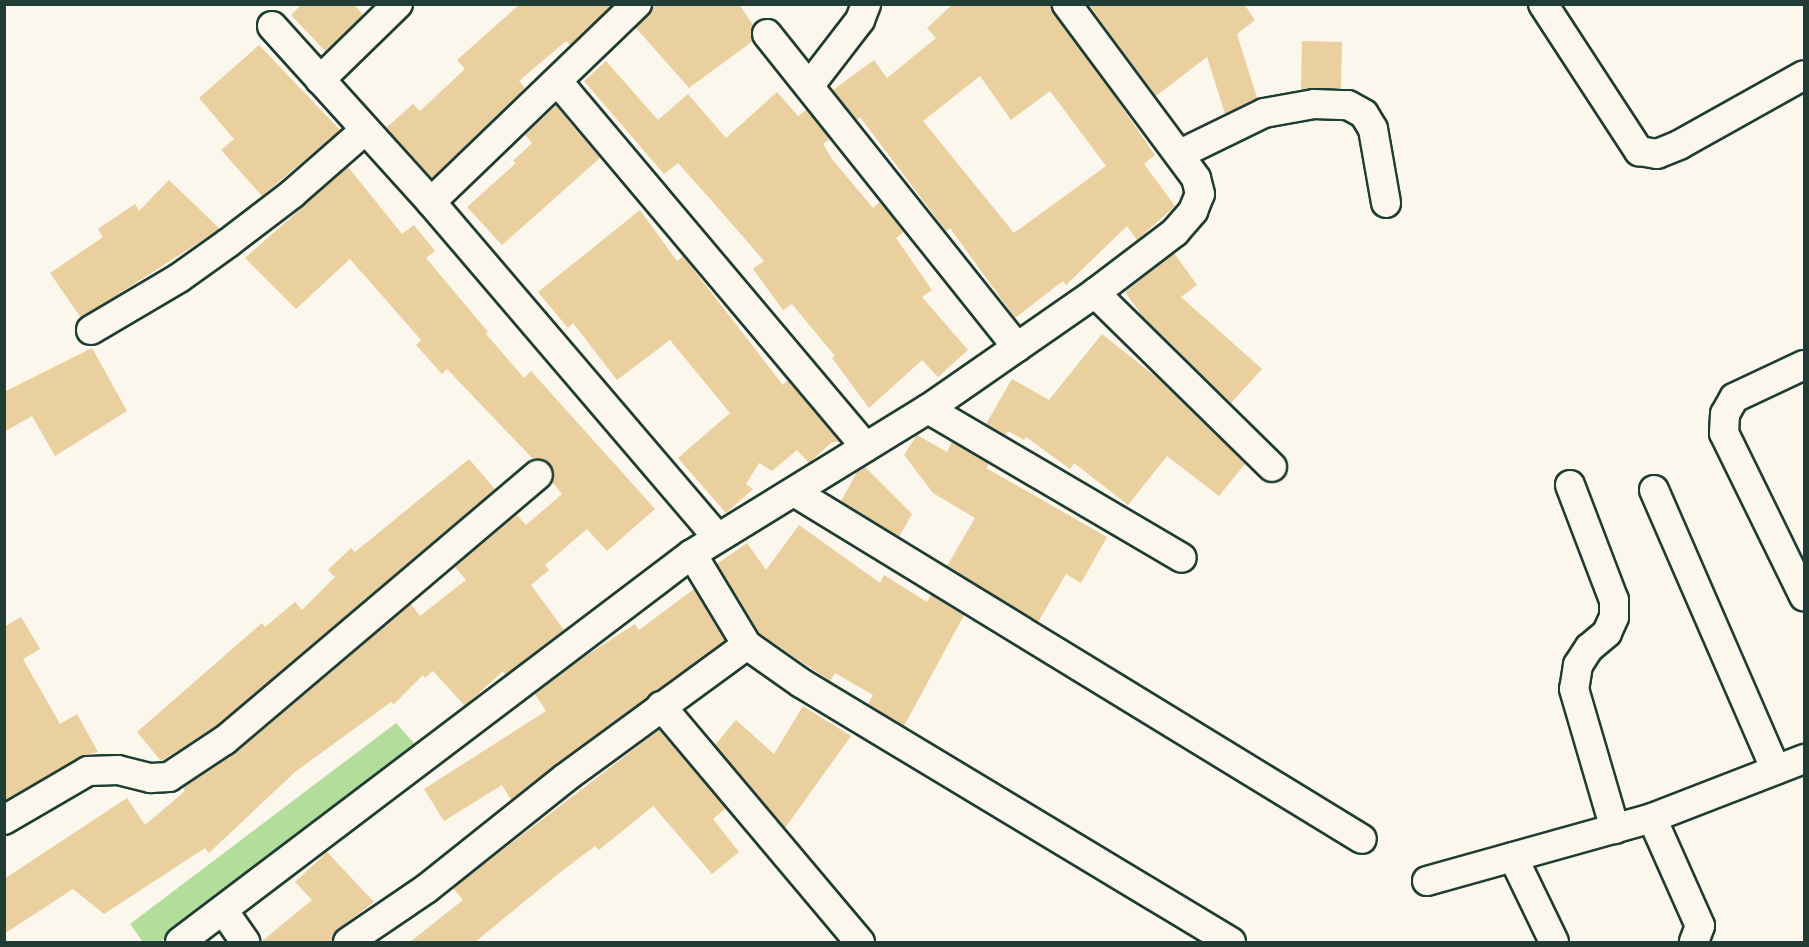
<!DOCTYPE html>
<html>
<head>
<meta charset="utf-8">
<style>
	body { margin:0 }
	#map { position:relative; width:1809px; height:947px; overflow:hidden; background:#fbf7ec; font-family:Caveat,sans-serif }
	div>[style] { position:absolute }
	.green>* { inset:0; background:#b2dd9a }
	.building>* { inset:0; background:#eacf9f }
	.roads { filter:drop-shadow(2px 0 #1f3d34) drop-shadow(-2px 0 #1f3d34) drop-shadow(0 2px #1f3d34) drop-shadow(0 -2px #1f3d34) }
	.minor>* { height:28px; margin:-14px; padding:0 14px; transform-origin:14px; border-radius:14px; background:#fbf7ec }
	span { translate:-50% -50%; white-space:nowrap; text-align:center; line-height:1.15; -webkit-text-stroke:6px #fbf7ec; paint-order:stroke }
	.frame { position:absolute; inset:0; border:6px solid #1f3d34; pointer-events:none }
</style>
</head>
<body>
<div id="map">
	<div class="green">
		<i style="clip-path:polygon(396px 723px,420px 750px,160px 942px,143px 942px,130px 924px)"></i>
	</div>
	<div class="building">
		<i style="clip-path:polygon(302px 4px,354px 4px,363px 15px,326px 52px,291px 15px)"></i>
		<i style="clip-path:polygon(520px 4px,613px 4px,570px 45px,566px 41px,519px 81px,525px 88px,432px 178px,386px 128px,413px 104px,420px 111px,465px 69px,457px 60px)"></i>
		<i style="clip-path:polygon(653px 4px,739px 4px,753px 25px,753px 41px,689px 88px,636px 28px,649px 15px)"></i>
		<i style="clip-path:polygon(evenodd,953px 4px,1051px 4px,1155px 155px,1144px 164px,1175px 206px,1137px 240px,1127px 226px,1066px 285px,1063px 281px,1015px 318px,950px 228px,946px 231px,860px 117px,857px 120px,833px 90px,874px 60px,887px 78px,936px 38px,927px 28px,953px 4px,980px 76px,1011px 120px,1050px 91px,1106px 166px,1014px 233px,923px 121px,980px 76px)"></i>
		<i style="clip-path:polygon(1088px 4px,1244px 4px,1255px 20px,1237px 34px,1257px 98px,1225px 114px,1207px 57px,1156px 96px)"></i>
		<i style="clip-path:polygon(1302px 41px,1342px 42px,1341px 88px,1301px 90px)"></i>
		<i style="clip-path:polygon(259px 45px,340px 130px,262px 196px,221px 150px,234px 139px,199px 98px)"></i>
		<i style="clip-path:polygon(606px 61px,658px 120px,688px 94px,726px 138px,777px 92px,798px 116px,806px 110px,830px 139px,823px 144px,832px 159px,873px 208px,880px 202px,904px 232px,896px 238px,932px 290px,922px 297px,968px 350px,938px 377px,922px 360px,869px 408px,832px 358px,835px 356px,792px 304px,783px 310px,753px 269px,764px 261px,719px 209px,678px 163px,664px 174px,584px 81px)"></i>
		<i style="clip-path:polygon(556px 106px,600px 158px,502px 245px,467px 207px,516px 163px,513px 161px,532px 143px,525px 135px)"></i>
		<i style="clip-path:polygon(348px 167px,402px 234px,414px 225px,435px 251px,426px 258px,488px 332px,486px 334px,524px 378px,531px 371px,655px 509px,607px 551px,587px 529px,545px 565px,549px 570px,531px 585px,564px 630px,505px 675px,503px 671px,465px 706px,433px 671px,425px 678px,423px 675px,394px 704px,391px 702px,295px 772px,209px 853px,205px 848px,104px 914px,73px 889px,4px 934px,4px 879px,127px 798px,145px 825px,185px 791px,183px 788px,236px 753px,411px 604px,420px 616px,466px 580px,455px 567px,517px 515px,526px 525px,562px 494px,552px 482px,554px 473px,550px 464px,533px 459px,447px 369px,442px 374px,416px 345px,421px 340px,350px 259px,296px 309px,245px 258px)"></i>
		<i style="clip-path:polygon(169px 180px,220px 229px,81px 318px,50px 273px,103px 237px,98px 229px,135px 204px,139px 211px)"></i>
		<i style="clip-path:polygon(640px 210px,677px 261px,683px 256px,783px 385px,788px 380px,840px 442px,832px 442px,809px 463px,797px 450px,772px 471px,759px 463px,746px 484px,753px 489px,726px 513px,678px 458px,730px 413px,670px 340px,617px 380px,573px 323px,568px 328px,538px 292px)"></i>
		<i style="clip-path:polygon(1174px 253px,1197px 285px,1181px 297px,1262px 369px,1231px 403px,1143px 317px,1125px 292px)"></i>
		<i style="clip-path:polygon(1102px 334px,1161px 381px,1245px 464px,1219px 496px,1167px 456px,1128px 505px,1074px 463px,1070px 469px,1026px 437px,1024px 440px,1008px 431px,1005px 435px,986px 424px,1012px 379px,1049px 400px)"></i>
		<i style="clip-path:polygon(92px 348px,127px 411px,55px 456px,32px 416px,4px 432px,4px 392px)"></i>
		<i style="clip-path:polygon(917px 435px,947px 452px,952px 442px,989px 464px,986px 468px,1107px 537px,1081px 583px,1066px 574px,1038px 622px,947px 566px,975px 518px,933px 493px,904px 455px)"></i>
		<i style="clip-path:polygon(469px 459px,495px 489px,215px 727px,161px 761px,137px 732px,262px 623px,265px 627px,295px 602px,302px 610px,335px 577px,328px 570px,351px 548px,355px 552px)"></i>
		<i style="clip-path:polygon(865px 467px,912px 514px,899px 537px,841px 501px,857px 472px)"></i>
		<i style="clip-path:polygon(799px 525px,880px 583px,884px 575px,927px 602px,931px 595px,964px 615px,904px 726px,868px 704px,873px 695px,835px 673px,830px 681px,759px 633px,717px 564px,747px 543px,766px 570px)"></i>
		<i style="clip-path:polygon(694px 589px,725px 641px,511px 800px,502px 785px,444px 821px,424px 789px,546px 711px,535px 694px,584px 657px,635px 624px,639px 630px)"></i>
		<i style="clip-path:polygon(21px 617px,40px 649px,23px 659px,60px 724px,77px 714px,98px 752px,80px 757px,4px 801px,4px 627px)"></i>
		<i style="clip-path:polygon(803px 706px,851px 736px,785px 828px,715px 745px,736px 720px,774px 754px)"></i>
		<i style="clip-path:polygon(659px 730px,726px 808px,713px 819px,739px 852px,712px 874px,653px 806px,599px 850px,595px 846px,558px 874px,475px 942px,410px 942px,463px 900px,453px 888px)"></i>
		<i style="clip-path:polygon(327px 852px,374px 902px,338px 929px,332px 942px,261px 942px,312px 900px,295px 882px)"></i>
	</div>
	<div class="roads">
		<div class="minor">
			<i style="left:1543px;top:4px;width:176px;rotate:56.9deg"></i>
			<i style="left:1639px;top:151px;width:18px;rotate:9deg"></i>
			<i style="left:1657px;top:154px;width:24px;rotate:-22deg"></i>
			<i style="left:1679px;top:145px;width:143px;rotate:-29.2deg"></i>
			<i style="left:272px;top:26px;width:237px;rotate:47.9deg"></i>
			<i style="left:431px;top:202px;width:440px;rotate:49.5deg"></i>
			<i style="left:767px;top:34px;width:401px;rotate:51.4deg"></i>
			<i style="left:320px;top:80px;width:109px;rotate:-44.3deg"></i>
			<i style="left:559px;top:83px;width:476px;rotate:49.9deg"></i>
			<i style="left:810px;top:85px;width:82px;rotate:-52.4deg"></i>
			<i style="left:860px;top:20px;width:17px;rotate:-69deg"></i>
			<i style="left:1180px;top:154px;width:93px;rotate:-26deg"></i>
			<i style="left:1264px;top:113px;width:51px;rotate:-10.2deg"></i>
			<i style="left:1314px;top:104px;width:34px;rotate:2deg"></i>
			<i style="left:1348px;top:105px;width:18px;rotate:29deg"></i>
			<i style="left:1364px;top:114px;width:17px;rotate:59deg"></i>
			<i style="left:1373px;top:129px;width:75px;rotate:80deg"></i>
			<i style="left:431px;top:202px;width:286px;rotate:-43.9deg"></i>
			<i style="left:1095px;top:293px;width:248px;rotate:44.5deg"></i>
			<i style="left:91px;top:330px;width:102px;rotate:-30.6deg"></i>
			<i style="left:179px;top:278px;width:60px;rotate:-35.5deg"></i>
			<i style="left:228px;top:243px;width:81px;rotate:-37.4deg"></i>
			<i style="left:292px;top:194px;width:97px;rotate:-41.2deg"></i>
			<i style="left:1804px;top:365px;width:77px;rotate:154.8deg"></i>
			<i style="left:1734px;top:398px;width:18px;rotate:119deg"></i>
			<i style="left:1725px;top:414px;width:19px;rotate:93deg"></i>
			<i style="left:1724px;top:433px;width:182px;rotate:63.9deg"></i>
			<i style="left:928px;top:409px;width:294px;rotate:30.4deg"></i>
			<i style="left:1570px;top:485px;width:123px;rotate:69.1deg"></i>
			<i style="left:1614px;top:600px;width:17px;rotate:90deg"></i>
			<i style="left:1614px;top:617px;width:17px;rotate:114deg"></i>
			<i style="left:1607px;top:633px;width:23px;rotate:140deg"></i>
			<i style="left:1589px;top:648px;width:20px;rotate:123deg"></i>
			<i style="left:1578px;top:665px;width:24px;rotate:99deg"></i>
			<i style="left:1574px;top:689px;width:146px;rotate:73.7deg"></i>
			<i style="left:1654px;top:490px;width:305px;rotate:66.5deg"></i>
			<i style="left:796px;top:493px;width:663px;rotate:31.44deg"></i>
			<i style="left:692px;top:554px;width:106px;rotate:58.9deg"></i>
			<i style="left:747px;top:645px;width:66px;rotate:35.1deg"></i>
			<i style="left:801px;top:683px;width:502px;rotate:31.06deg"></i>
			<i style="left:661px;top:706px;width:309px;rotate:49.9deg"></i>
			<i style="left:1652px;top:818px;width:118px;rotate:66deg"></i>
			<i style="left:1700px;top:926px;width:17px;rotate:111deg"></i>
			<i style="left:4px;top:820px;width:97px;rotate:-30.3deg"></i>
			<i style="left:88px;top:771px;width:30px;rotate:-2deg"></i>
			<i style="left:118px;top:770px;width:34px;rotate:14deg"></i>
			<i style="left:151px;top:778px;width:18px;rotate:-3deg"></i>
			<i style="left:169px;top:777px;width:67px;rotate:-33.5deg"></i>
			<i style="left:225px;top:740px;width:410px;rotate:-40.3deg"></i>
			<i style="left:1513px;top:857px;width:94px;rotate:64.2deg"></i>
			<i style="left:1427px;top:881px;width:234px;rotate:-15.6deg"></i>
			<i style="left:1652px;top:818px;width:163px;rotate:-21.2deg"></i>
			<i style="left:223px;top:910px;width:39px;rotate:55deg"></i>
			<i style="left:180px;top:942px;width:642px;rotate:-37.16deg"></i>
			<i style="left:692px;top:554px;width:277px;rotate:-31.6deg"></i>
			<i style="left:928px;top:409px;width:203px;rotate:-34.8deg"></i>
			<i style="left:1095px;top:293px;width:101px;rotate:-37.3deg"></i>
			<i style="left:1175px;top:232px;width:28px;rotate:-49deg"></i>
			<i style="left:1193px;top:211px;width:18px;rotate:-68deg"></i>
			<i style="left:1200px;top:194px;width:16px;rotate:-104deg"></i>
			<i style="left:1196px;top:178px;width:217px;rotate:-126.6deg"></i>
			<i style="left:348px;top:942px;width:94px;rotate:-34.2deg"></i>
			<i style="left:426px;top:889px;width:178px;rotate:-38.6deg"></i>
			<i style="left:565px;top:778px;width:225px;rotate:-36.2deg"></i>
		</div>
	</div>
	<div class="frame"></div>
</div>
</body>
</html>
